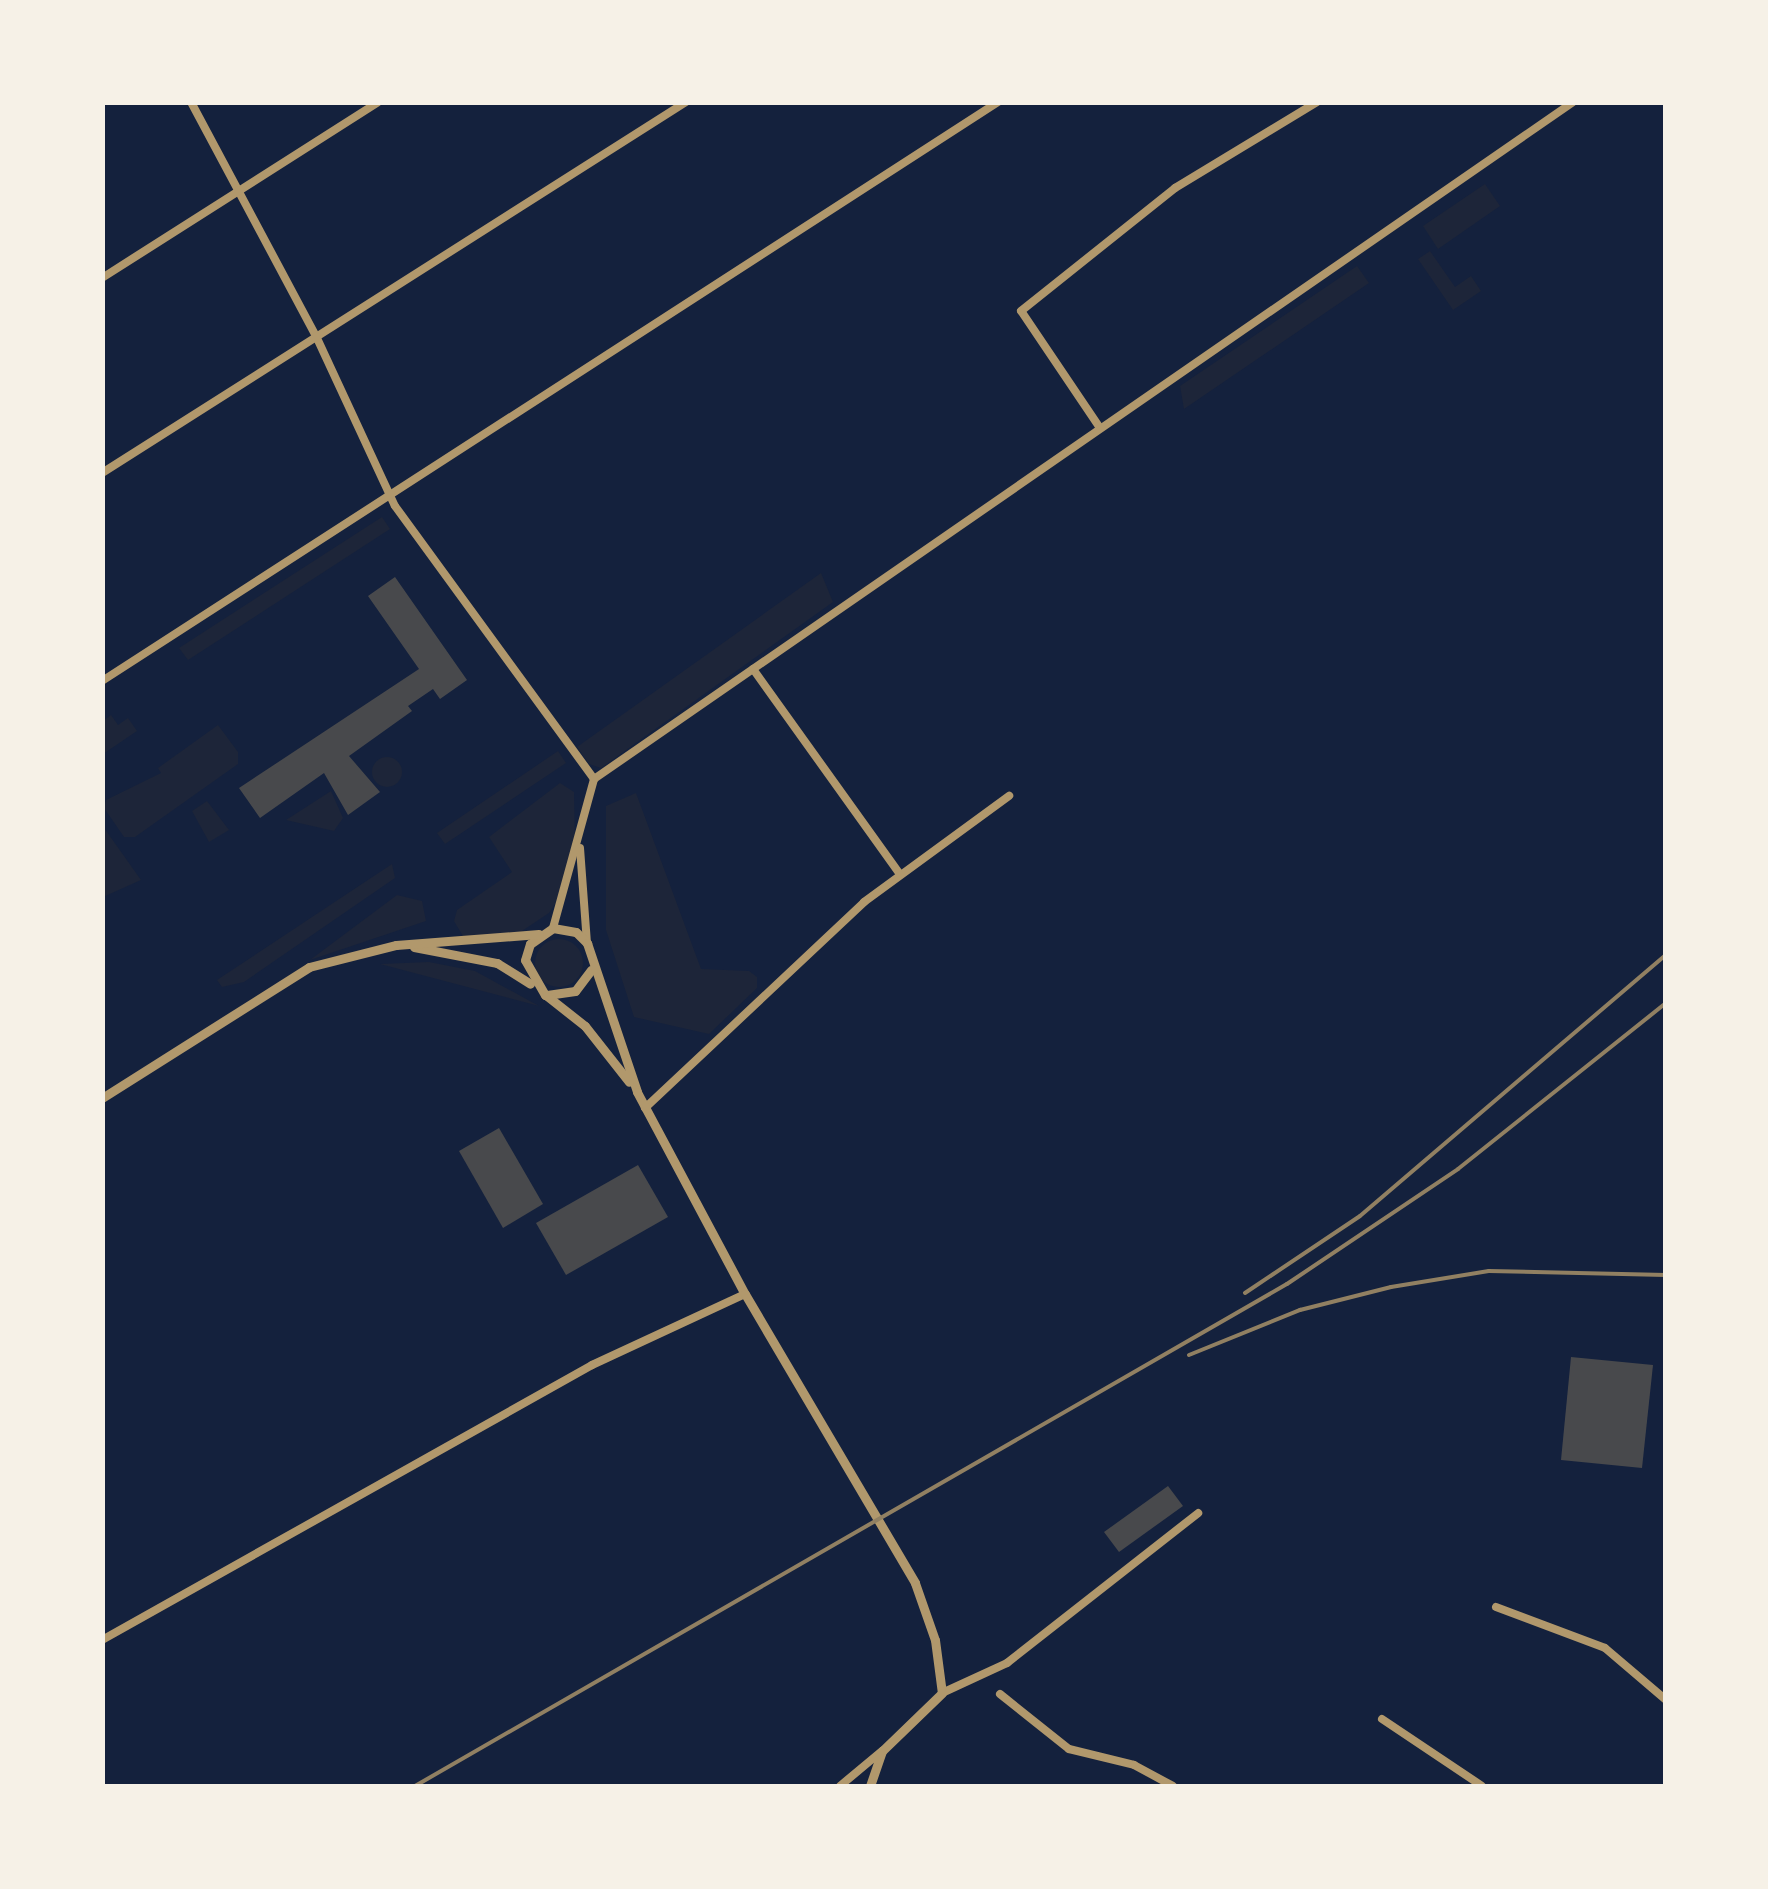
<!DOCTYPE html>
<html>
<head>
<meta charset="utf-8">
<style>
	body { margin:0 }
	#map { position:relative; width:1768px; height:1889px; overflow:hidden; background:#14213d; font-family:"Source Serif 4",serif }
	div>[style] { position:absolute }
	.green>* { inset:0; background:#1d2539 }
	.round { border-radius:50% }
	.building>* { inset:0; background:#48494c }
	.minor>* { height:8px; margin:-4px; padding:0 4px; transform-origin:4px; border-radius:4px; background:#b1986c }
	.tertiary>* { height:9px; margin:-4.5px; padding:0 4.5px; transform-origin:4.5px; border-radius:4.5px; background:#b1986c }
	.rail>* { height:4px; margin:-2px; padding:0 2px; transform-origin:2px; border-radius:2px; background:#918062 }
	span { translate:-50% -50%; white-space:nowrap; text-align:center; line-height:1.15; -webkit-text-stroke:10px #f6f1e7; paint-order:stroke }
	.frame { position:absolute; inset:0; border:105px solid #f6f1e7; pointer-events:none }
</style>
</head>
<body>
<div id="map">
	<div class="green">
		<i style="clip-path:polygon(1485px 184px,1500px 206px,1438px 249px,1423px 226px)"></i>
		<i style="clip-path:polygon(1430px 251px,1455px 287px,1471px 276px,1481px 291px,1453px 310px,1418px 259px)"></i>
		<i style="clip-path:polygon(1357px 266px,1369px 283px,1184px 409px,1180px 386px)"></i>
		<i style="clip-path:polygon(382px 517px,390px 529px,188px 660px,179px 648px)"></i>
		<i style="clip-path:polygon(821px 573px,833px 602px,601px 768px,589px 764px,577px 747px)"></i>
		<i style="clip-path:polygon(111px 715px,118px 725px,128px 718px,137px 731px,103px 754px,103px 721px)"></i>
		<i style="clip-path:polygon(218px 725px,238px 752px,238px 764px,135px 837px,124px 837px,104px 808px,106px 800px,161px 773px,158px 768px)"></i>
		<i style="clip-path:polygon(558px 751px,566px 763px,445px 844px,437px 833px)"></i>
		<i class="round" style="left:372px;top:757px;width:30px;height:30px"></i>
		<i style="clip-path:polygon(560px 783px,574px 792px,575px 845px,560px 897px,549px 913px,519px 933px,464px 938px,454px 921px,457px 910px,512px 872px,489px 837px)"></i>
		<i style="clip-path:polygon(331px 791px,343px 818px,334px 831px,286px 820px)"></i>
		<i style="clip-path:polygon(636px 793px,701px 969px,749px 971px,757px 977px,757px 988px,709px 1034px,634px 1017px,606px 930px,606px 806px)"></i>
		<i style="clip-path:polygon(207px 801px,229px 830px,209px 842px,192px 811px)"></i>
		<i style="clip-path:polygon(102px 825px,141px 880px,103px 897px,102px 897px)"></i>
		<i style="clip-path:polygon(392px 864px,395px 878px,244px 982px,222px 987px,217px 980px)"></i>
		<i style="clip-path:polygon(397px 895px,422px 901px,426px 921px,310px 960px)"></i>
		<i class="round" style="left:535px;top:939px;width:48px;height:48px"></i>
		<i style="clip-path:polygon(429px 962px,475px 971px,539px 1006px,380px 964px)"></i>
	</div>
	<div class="building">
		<i style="clip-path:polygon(395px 577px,467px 680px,440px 699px,433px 689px,408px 706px,412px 711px,349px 756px,380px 792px,348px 815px,324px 773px,260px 818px,239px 788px,419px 669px,368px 596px)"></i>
		<i style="clip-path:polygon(499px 1128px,543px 1204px,503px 1228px,459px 1151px)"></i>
		<i style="clip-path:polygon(638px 1165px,668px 1217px,566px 1275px,536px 1223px)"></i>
		<i style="clip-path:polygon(1571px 1357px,1653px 1365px,1642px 1468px,1561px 1460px)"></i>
		<i style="clip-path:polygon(1168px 1486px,1183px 1506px,1119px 1552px,1104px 1532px)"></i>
	</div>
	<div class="minor">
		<i style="left:191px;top:102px;width:265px;rotate:61.9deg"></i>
		<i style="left:316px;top:336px;width:187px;rotate:65.1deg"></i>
		<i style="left:395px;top:506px;width:338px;rotate:53.9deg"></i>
		<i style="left:102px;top:278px;width:327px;rotate:-32.5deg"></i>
		<i style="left:1100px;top:428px;width:141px;rotate:-124deg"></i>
		<i style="left:1021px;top:311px;width:197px;rotate:-38.6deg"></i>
		<i style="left:1175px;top:188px;width:166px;rotate:-31.2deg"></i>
		<i style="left:102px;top:473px;width:692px;rotate:-32.43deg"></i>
		<i style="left:753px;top:669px;width:252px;rotate:54.4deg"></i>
		<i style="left:102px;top:681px;width:1067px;rotate:-32.87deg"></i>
		<i style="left:594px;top:779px;width:1190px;rotate:-34.66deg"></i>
		<i style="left:580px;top:848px;width:95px;rotate:85.8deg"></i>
		<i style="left:553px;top:928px;width:155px;rotate:-74.6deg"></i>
		<i style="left:645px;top:1108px;width:301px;rotate:-43.2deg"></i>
		<i style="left:864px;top:902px;width:180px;rotate:-36.2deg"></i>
		<i style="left:1496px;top:1607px;width:116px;rotate:20.6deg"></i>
		<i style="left:1605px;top:1648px;width:80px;rotate:40.4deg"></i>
		<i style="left:102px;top:1640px;width:562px;rotate:-29.3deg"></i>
		<i style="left:592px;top:1365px;width:169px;rotate:-24.9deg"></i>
		<i style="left:942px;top:1693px;width:72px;rotate:-24.8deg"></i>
		<i style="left:1007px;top:1663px;width:243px;rotate:-38.1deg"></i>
		<i style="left:1000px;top:1694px;width:88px;rotate:38.6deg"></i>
		<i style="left:1069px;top:1749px;width:67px;rotate:13.8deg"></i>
		<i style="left:1134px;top:1765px;width:44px;rotate:28.3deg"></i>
		<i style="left:1382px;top:1719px;width:120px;rotate:33.8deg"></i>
		<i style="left:840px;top:1786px;width:55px;rotate:-39.8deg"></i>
	</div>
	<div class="tertiary">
		<i style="left:414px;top:947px;width:85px;rotate:10.9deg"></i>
		<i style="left:497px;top:963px;width:39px;rotate:32deg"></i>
		<i style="left:591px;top:970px;width:26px;rotate:127deg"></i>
		<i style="left:575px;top:991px;width:30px;rotate:172deg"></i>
		<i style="left:545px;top:995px;width:40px;rotate:-119.7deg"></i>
		<i style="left:525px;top:960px;width:17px;rotate:-73deg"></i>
		<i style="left:530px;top:944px;width:28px;rotate:-35deg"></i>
		<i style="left:553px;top:928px;width:23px;rotate:10deg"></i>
		<i style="left:576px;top:932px;width:16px;rotate:45deg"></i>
		<i style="left:587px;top:943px;width:157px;rotate:71.4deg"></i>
		<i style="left:637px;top:1092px;width:229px;rotate:61.9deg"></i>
		<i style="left:745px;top:1294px;width:335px;rotate:59.5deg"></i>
		<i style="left:915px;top:1583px;width:60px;rotate:70.7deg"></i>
		<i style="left:935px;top:1640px;width:53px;rotate:82.5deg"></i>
		<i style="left:942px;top:1693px;width:83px;rotate:136deg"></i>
		<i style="left:882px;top:1751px;width:37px;rotate:109deg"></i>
		<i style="left:547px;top:996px;width:48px;rotate:38.3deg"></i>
		<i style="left:585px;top:1026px;width:71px;rotate:51.8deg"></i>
		<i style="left:102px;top:1098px;width:245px;rotate:-32.3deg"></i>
		<i style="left:309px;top:967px;width:90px;rotate:-14.2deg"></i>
		<i style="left:396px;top:945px;width:143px;rotate:-4.4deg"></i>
	</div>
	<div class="rail">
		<i style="left:1245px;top:1293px;width:138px;rotate:-33.8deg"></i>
		<i style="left:1360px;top:1216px;width:402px;rotate:-40.5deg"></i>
		<i style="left:1189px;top:1355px;width:120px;rotate:-22.1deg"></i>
		<i style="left:1300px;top:1310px;width:94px;rotate:-14.2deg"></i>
		<i style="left:1391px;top:1287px;width:99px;rotate:-9.3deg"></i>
		<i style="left:1489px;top:1271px;width:177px;rotate:1.3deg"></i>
		<i style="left:415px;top:1786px;width:1006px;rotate:-29.93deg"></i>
		<i style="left:1287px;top:1284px;width:206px;rotate:-33.9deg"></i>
		<i style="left:1458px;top:1169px;width:266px;rotate:-38.6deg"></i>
	</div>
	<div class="frame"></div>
</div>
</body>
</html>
